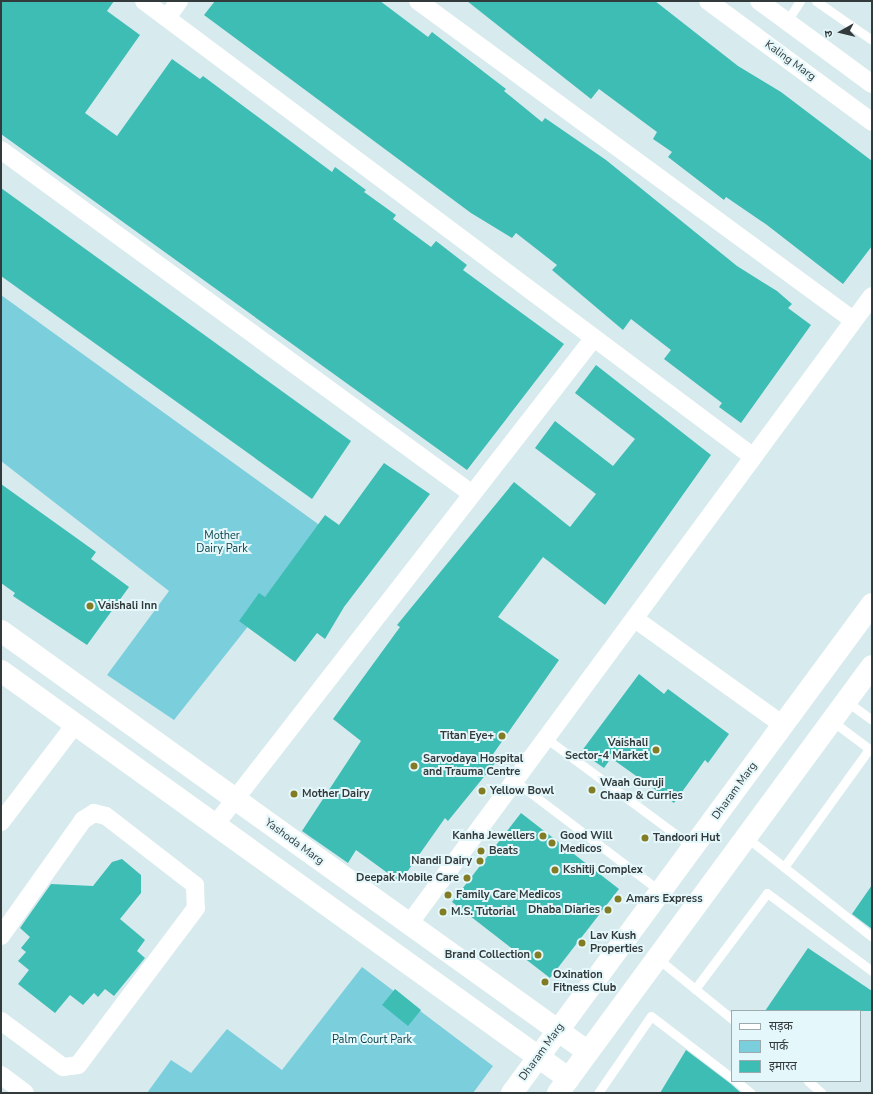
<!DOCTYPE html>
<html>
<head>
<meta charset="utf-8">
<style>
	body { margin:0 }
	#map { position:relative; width:873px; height:1094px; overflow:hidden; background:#d7eaed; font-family:"Nunito Sans","Noto Sans Devanagari",sans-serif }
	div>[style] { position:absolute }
	.green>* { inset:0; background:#7bcfdd }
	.building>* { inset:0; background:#3ebdb5 }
	.lane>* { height:9px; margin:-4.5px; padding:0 4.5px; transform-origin:4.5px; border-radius:4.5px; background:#fff }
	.street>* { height:18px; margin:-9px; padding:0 9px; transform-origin:9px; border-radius:9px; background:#fff }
	.secondary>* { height:22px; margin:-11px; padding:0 11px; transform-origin:11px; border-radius:11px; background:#fff }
	.dots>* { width:11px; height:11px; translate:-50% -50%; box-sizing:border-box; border:2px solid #e4f7fa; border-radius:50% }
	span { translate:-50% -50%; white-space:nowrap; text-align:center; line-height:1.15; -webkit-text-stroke:4px #e4f7fa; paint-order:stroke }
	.street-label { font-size:11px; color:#333a3c }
	.park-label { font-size:11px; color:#033e46 }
	.poi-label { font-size:11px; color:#333a3c; font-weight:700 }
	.left { translate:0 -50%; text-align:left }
	.right { translate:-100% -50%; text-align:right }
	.frame { position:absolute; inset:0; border:2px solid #333a3c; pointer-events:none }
	.legend { position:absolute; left:731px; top:1010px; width:130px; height:72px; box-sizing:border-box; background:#e4f7fa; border:1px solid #9dabae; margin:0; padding:5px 7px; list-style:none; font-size:12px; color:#333a3c }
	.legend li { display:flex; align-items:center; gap:8px; height:20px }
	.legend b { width:20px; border:1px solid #9dabae }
	.north { position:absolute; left:821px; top:12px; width:40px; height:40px; -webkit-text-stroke:3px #e4f7fa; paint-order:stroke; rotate:262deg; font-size:11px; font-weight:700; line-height:16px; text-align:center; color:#333a3c }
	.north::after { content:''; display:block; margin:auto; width:14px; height:18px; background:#333a3c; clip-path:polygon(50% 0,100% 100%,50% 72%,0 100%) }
</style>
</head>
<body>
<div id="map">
	<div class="green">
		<i style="clip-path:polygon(1px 295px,325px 529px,174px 720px,107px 675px,169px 591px,1px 461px)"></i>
		<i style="clip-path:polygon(362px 967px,493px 1066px,473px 1093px,147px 1093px,171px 1060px,191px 1073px,227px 1029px,282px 1070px)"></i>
	</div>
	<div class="building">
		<i style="clip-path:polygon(1px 1px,114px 1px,107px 11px,140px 35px,85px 113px,117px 136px,172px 59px,200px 79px,203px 76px,332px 172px,335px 167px,366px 190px,364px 192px,396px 215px,393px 219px,431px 247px,436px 241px,467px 265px,463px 270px,564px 344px,467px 470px,1px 134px)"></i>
		<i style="clip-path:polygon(215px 1px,380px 1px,428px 37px,432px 32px,506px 89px,504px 91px,542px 122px,545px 118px,606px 160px,737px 266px,777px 291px,792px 304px,788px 308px,811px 325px,741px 423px,719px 407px,722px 403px,664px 359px,671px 350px,631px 319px,623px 330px,552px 270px,557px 265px,516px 233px,512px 238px,471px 213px,204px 15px)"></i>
		<i style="clip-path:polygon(467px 1px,655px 1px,738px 66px,781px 92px,872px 161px,872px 246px,843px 284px,767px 225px,726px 197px,724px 200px,668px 157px,672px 152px,653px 139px,657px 132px,599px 89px,591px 99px)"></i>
		<i style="clip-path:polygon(1px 188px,351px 441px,312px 499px,1px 276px)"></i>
		<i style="clip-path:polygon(596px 365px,711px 455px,605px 605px,543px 557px,498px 617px,559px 660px,491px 757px,496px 762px,448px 821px,445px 818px,400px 882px,356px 850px,348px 863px,302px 831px,361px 741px,333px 719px,400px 627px,397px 625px,514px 482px,570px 527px,596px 494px,535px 448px,555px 421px,613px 466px,635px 439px,575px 393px)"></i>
		<i style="clip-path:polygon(384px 463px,430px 494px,344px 607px,325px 639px,317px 633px,295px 662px,239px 621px,259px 593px,265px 597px,325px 515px,339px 525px)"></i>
		<i style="clip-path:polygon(1px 484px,96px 552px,91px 559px,129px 587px,87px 645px,13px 596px,15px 593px,1px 583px)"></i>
		<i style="clip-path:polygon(639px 674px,664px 694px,668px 689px,729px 734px,708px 763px,705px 760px,674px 803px,611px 758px,604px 768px,581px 752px)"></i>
		<i style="clip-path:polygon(521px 813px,619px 889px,550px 978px,452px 902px)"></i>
		<i style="clip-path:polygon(122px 859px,141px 875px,141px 893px,120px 919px,145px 940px,137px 951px,145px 958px,114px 996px,105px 989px,98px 997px,94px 993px,83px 1005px,70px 995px,55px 1013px,18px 984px,29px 970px,18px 961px,26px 952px,21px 948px,30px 937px,20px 928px,51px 884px,93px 886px,112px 862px)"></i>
		<i style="clip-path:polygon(872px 885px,872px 929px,852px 914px)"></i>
		<i style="clip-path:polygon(808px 948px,872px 991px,872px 1011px,765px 1011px)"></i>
		<i style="clip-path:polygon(395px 989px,421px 1010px,408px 1026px,382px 1005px)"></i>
		<i style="clip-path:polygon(686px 1050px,731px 1084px,741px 1093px,660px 1093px)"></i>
	</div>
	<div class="lane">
		<i style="left:816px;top:1px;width:68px;rotate:34.9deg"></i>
		<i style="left:787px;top:21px;width:24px;rotate:-57deg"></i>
		<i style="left:846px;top:701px;width:32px;rotate:36deg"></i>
		<i style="left:832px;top:721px;width:50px;rotate:36.9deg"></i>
		<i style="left:547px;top:739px;width:182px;rotate:36.5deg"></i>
		<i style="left:515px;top:781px;width:182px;rotate:37.2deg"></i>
		<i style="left:746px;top:837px;width:161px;rotate:38.4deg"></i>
		<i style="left:784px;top:867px;width:145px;rotate:-54.2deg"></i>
		<i style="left:657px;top:958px;width:97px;rotate:39.1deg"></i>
		<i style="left:695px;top:989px;width:120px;rotate:-53.1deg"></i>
		<i style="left:767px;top:893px;width:131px;rotate:36.6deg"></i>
		<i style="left:736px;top:1081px;width:19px;rotate:39deg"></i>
		<i style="left:808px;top:1081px;width:18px;rotate:41deg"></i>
		<i style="left:598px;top:1093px;width:93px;rotate:-55.5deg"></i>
		<i style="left:651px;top:1016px;width:102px;rotate:37.4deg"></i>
	</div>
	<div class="street">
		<i style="left:144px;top:1px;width:759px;rotate:36.81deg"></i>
		<i style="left:418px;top:1px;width:539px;rotate:36.25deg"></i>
		<i style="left:708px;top:1px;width:204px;rotate:36.4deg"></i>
		<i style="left:759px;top:1px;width:140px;rotate:36.3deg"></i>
		<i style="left:167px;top:18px;width:21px;rotate:-55deg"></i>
		<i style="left:1px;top:150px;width:583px;rotate:36.14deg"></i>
		<i style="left:635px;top:619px;width:182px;rotate:35.6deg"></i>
		<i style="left:1px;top:822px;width:121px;rotate:-52.8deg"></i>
		<i style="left:215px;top:825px;width:616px;rotate:-52.13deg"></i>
		<i style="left:409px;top:924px;width:780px;rotate:-53.6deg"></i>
		<i style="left:1px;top:936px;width:142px;rotate:-54.7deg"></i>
		<i style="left:83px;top:820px;width:13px;rotate:-32deg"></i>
		<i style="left:94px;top:813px;width:12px;rotate:14deg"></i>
		<i style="left:106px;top:816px;width:113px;rotate:37.8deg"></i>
		<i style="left:195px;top:885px;width:23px;rotate:88deg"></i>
		<i style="left:196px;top:908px;width:196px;rotate:126.9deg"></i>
		<i style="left:78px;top:1065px;width:15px;rotate:172deg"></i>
		<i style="left:63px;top:1067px;width:77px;rotate:-143.4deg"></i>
		<i style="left:1px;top:1075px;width:30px;rotate:37deg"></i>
	</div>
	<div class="secondary">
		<i style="left:1px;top:631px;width:722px;rotate:35.65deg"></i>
		<i style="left:1px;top:671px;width:699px;rotate:35.69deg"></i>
		<i style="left:512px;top:1093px;width:607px;rotate:-53.64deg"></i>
		<i style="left:558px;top:1093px;width:530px;rotate:-53.67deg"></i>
	</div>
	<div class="dots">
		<i style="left:90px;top:606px;background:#827d24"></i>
		<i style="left:502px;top:736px;background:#827d24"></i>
		<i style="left:656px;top:750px;background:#827d24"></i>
		<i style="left:414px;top:766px;background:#827d24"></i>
		<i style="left:592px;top:790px;background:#827d24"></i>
		<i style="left:482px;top:791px;background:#827d24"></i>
		<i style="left:294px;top:794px;background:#827d24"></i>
		<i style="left:543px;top:836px;background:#827d24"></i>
		<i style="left:645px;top:838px;background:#827d24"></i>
		<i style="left:552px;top:843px;background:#827d24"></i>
		<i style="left:481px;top:851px;background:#827d24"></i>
		<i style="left:480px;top:861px;background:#827d24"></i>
		<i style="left:555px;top:870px;background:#827d24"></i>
		<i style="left:467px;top:878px;background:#827d24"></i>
		<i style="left:448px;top:895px;background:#827d24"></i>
		<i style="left:618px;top:899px;background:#827d24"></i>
		<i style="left:608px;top:910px;background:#827d24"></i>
		<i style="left:443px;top:912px;background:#827d24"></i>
		<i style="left:582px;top:943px;background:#827d24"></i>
		<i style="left:538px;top:955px;background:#827d24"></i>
		<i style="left:545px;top:982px;background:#827d24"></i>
	</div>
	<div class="street-label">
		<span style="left:790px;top:61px;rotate:36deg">Kaling Marg</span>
		<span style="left:735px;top:791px;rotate:-54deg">Dharam Marg</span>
		<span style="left:294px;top:842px;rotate:36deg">Yashoda Marg</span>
		<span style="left:542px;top:1052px;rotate:-54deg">Dharam Marg</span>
	</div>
	<div class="park-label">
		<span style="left:222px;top:543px">Mother<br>Dairy Park</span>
		<span style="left:372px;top:1040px">Palm Court Park</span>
	</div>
	<div class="poi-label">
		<span class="left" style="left:98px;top:606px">Vaishali Inn</span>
		<span class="right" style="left:494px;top:736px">Titan Eye+</span>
		<span class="right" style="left:648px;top:750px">Vaishali<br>Sector-4 Market</span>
		<span class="left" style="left:423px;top:766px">Sarvodaya Hospital<br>and Trauma Centre</span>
		<span class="left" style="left:600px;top:790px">Waah Guruji<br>Chaap &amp; Curries</span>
		<span class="left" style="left:490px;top:791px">Yellow Bowl</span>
		<span class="left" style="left:302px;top:794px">Mother Dairy</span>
		<span class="right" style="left:535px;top:836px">Kanha Jewellers</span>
		<span class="left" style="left:560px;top:843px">Good Will<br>Medicos</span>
		<span class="left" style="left:653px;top:838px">Tandoori Hut</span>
		<span class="left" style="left:489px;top:851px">Beats</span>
		<span class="right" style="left:472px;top:861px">Nandi Dairy</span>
		<span class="left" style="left:563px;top:870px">Kshitij Complex</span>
		<span class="right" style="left:459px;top:878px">Deepak Mobile Care</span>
		<span class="left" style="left:456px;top:895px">Family Care Medicos</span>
		<span class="left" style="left:626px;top:899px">Amars Express</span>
		<span class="right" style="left:600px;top:910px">Dhaba Diaries</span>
		<span class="left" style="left:451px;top:912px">M.S. Tutorial</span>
		<span class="left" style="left:590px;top:943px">Lav Kush<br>Properties</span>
		<span class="right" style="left:530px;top:955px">Brand Collection</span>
		<span class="left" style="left:553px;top:982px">Oxination<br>Fitness Club</span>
	</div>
	<div class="frame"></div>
	<ul class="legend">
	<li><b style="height:5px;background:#fff"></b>सड़क</li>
	<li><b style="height:11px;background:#7bcfdd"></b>पार्क</li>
	<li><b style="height:11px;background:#3ebdb5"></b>इमारत</li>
	</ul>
	<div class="north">उ</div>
</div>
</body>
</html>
